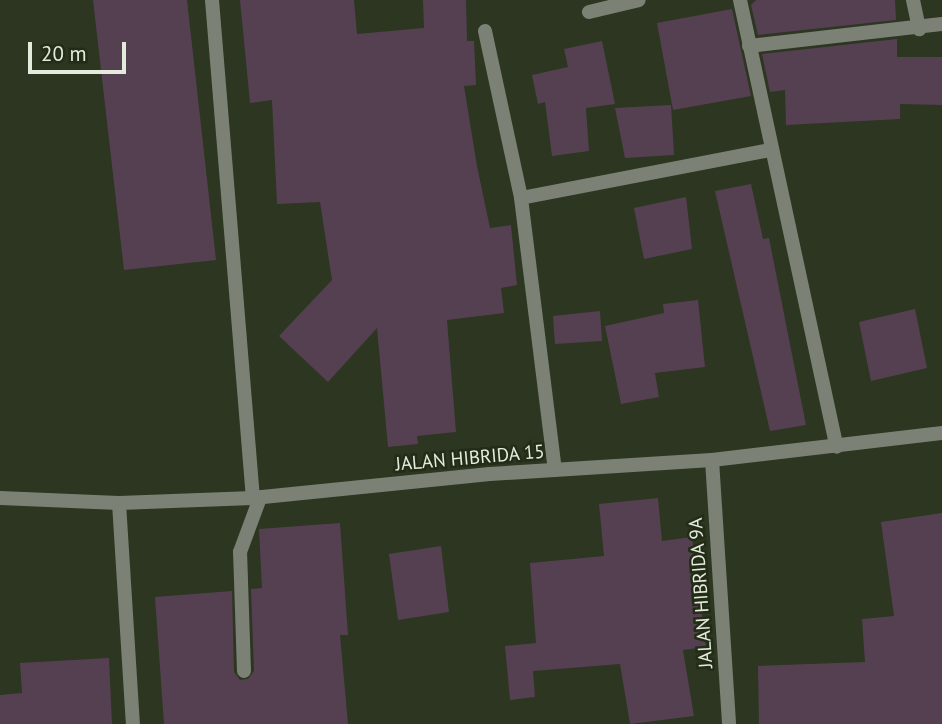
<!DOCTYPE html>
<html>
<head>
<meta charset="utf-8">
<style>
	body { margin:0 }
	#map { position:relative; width:942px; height:724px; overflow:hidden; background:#2c3620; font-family:"PT Sans",sans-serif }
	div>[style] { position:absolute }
	.building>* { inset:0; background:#554052 }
	.minor>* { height:14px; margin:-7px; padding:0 7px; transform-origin:7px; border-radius:7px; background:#7c8176 }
	.tertiary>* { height:14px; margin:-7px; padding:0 7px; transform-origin:7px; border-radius:7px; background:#7c8176 }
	span { translate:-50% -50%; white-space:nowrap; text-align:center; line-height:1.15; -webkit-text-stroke:5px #222c16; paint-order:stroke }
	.street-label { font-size:19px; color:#e4ebdd }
	.scale { position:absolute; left:28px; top:42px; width:98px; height:32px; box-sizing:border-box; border:4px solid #e4ebdd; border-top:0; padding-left:9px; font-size:21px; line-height:24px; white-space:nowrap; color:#e4ebdd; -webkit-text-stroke:5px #222c16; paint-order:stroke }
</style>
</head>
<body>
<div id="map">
	<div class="building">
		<i style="clip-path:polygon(93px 0,187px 0,216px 260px,124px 270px)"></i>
		<i style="clip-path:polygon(240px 0,354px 0,357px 34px,424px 28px,423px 0,466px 0,467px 41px,474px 41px,476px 85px,464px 86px,477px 166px,490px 228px,511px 225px,517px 285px,501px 288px,504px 313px,447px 320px,456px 432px,417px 436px,418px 444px,388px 447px,377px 328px,328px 382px,279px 336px,332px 280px,320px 202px,277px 204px,272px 100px,250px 103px)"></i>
		<i style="clip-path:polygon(756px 0,895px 0,896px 20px,758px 35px,751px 5px)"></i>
		<i style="clip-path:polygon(732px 9px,751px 96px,673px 110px,657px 23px)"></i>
		<i style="clip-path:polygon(897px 39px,897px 57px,942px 57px,942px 105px,900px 104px,900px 119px,786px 125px,785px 90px,770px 92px,762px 54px)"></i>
		<i style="clip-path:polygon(602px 41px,615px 104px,586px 108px,589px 151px,552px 156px,545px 102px,538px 104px,532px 75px,568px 67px,564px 49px)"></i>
		<i style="clip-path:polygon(671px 105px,674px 155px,625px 158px,615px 108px)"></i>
		<i style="clip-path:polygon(751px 184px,763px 239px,769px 238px,806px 425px,770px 431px,715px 191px)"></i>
		<i style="clip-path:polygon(686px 197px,692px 249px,644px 259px,634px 208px)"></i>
		<i style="clip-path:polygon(698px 300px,705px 367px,655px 373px,659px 397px,621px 404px,605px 326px,664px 313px,663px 304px)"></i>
		<i style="clip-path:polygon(915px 309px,927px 368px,871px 381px,859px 322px)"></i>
		<i style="clip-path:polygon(600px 311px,602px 341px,555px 344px,553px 316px)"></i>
		<i style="clip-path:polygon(658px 498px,662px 541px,692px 537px,706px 647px,683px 650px,694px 716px,630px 724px,620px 664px,533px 671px,535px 697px,510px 700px,505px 646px,536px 643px,530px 563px,604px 556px,599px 504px)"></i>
		<i style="clip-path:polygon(942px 513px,942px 724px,759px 724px,758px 666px,865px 662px,862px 619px,894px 616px,881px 522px)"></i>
		<i style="clip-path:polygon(340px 523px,348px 635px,340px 635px,348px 724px,164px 724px,155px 597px,232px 591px,234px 672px,240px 680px,248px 679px,254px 671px,251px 589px,262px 588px,259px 529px)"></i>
		<i style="clip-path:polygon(441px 546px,449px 612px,398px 620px,389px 554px)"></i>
		<i style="clip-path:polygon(109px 658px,112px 724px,0 724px,0 695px,22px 693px,20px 663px)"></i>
	</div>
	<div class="minor">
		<i style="left:212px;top:0;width:500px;rotate:85.3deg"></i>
		<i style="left:740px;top:0;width:457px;rotate:77.8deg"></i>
		<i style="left:913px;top:0;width:30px;rotate:78deg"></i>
		<i style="left:589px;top:12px;width:51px;rotate:-13.5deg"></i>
		<i style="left:485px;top:31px;width:171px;rotate:77.8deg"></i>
		<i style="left:521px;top:198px;width:274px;rotate:82.9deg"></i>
		<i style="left:749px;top:46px;width:194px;rotate:-6.5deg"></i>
		<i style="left:521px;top:198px;width:254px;rotate:-10.9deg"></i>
		<i style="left:712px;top:460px;width:265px;rotate:86.3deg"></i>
		<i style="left:119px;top:503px;width:221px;rotate:86.4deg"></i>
		<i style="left:244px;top:671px;width:119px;rotate:-91.9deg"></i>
		<i style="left:240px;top:552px;width:58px;rotate:-69.7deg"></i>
	</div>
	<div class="tertiary">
		<i style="left:0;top:498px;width:119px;rotate:2.4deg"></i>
		<i style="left:119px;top:503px;width:134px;rotate:-2.1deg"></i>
		<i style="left:253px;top:498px;width:238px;rotate:-5.8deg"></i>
		<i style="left:490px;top:474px;width:222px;rotate:-3.6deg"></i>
		<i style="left:712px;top:460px;width:232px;rotate:-6.7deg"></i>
	</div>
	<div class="street-label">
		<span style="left:470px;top:458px;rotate:-5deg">JALAN HIBRIDA 15</span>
		<span style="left:701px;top:593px;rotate:-94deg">JALAN HIBRIDA 9A</span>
	</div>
	<div class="scale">20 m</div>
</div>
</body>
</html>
